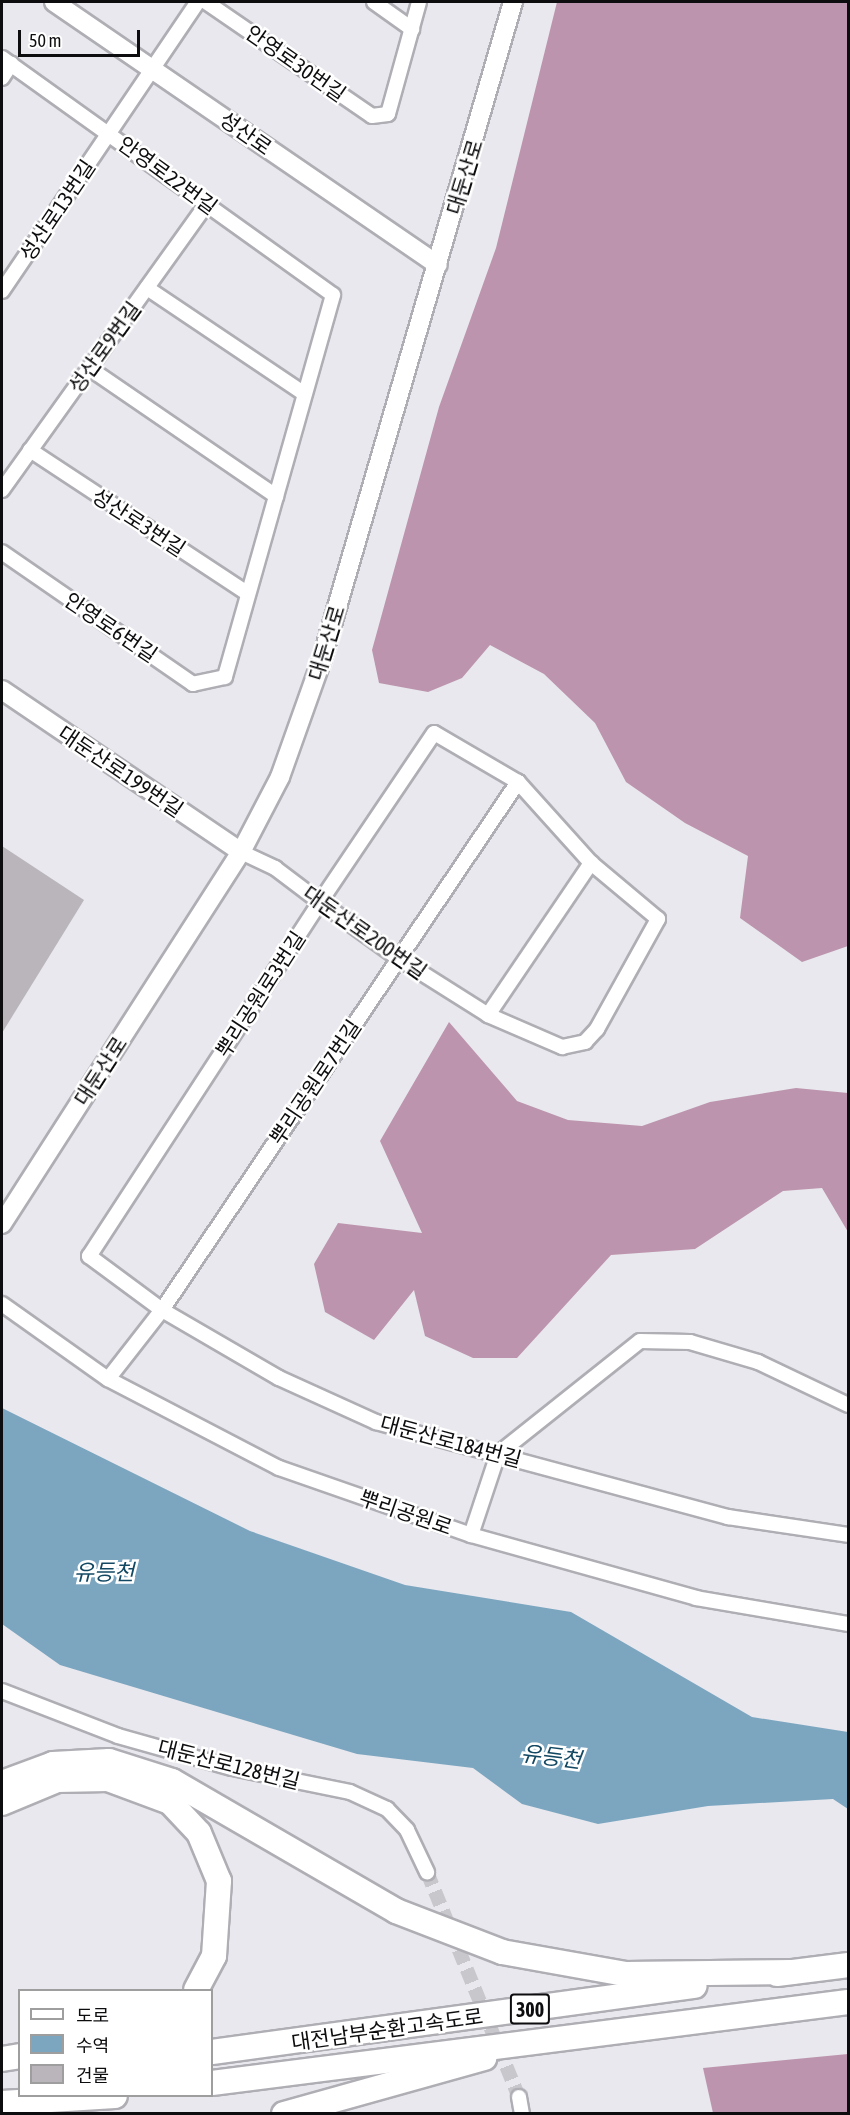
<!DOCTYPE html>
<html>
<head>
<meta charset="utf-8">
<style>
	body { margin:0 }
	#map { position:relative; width:850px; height:2115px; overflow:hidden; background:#e8e8ee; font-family:"Asap Condensed","Noto Sans KR",sans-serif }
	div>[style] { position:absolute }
	.forest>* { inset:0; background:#bd94ad }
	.water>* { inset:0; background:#7ca6c0 }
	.building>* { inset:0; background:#b9b5bb }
	.minor-tunnel>* { height:14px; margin-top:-7px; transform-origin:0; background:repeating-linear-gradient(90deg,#c7c7cc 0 14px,transparent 0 21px) }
	.roads { filter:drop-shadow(2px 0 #aeaeb4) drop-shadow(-2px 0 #aeaeb4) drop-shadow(0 2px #aeaeb4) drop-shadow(0 -2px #aeaeb4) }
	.minor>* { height:14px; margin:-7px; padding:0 7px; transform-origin:7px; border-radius:7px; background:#fff }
	.secondary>* { height:18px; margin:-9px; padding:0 9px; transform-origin:9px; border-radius:9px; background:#fff }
	.motorway>* { height:24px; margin:-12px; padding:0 12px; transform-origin:12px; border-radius:12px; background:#fff }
	span { translate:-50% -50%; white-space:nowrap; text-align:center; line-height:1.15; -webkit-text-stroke:5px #fff; paint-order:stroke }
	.shield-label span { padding:2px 4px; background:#fff; border:2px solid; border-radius:4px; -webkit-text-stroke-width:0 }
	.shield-label { font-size:20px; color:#0d0c0e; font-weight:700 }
	.street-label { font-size:21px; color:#0d0c0e }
	.water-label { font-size:22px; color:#134863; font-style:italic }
	.frame { position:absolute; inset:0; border:3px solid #0d0c0e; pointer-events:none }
	.legend { position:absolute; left:18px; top:1989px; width:195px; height:108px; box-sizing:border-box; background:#fff; border:2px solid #9e9e9f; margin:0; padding:8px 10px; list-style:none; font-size:18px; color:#0d0c0e }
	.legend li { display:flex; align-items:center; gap:12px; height:30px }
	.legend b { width:30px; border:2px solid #9e9e9f }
	.scale { position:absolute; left:18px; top:30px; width:122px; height:27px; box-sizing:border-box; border:3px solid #0d0c0e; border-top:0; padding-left:8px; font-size:18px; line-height:21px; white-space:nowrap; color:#0d0c0e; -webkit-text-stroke:4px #fff; paint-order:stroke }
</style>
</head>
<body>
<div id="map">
	<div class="forest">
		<i style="clip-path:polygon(557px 2px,848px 2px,848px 946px,802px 962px,740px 918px,748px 856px,685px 823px,626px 782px,595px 723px,544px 674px,490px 645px,462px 678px,428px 692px,379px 683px,372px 650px,439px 407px,496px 248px)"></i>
		<i style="clip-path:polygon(449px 1022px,517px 1101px,568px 1120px,642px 1126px,710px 1102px,796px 1088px,848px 1093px,848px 1232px,822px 1188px,783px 1191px,695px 1249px,611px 1255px,517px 1358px,473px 1358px,425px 1336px,414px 1290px,374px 1340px,325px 1312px,314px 1264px,338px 1223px,422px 1233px,380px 1141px)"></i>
		<i style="clip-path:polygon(848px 2054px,848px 2113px,713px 2113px,703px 2068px)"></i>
	</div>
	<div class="water">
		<i style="clip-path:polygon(2px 1408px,250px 1531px,405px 1585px,571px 1612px,752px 1717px,848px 1732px,848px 1809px,833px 1799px,708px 1806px,598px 1824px,522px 1804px,473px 1768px,357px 1754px,60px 1665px,2px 1624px)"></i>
	</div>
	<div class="building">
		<i style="clip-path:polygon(2px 846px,84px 900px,2px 1033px)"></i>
	</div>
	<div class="minor-tunnel">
		<i style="left:427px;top:1872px;width:243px;rotate:67.8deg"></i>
	</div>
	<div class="roads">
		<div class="minor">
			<i style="left:206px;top:2px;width:201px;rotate:34.5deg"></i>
			<i style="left:372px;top:116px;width:16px;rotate:-7deg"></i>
			<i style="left:388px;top:114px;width:116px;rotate:-74.5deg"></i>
			<i style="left:374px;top:2px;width:47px;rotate:35.4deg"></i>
			<i style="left:2px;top:58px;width:407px;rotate:35.6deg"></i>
			<i style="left:333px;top:295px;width:397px;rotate:105.8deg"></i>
			<i style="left:225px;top:677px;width:33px;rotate:168deg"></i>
			<i style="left:193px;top:684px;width:232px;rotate:-145.4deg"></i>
			<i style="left:2px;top:78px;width:17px;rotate:-57deg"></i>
			<i style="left:147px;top:288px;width:190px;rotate:33.9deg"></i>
			<i style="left:2px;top:291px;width:349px;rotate:-55.9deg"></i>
			<i style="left:89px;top:368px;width:227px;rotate:34.4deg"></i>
			<i style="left:30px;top:450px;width:261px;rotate:33.4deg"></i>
			<i style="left:2px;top:490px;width:352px;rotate:-54.4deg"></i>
			<i style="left:241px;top:852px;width:38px;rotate:25deg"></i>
			<i style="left:275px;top:868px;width:56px;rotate:37.1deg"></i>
			<i style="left:320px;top:902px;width:96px;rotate:35.7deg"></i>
			<i style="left:398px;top:958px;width:107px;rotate:32.3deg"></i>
			<i style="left:488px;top:1015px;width:81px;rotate:23.4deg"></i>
			<i style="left:562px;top:1047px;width:24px;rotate:-12deg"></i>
			<i style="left:585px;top:1042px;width:18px;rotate:-47deg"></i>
			<i style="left:597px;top:1029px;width:126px;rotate:-61deg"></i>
			<i style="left:658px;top:919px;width:87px;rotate:-140.1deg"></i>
			<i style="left:591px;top:863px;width:109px;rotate:-132deg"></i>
			<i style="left:518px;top:782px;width:97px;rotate:-149.7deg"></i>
			<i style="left:434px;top:733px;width:204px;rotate:124deg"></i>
			<i style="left:320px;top:902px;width:423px;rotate:123.1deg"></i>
			<i style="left:89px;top:1256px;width:91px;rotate:36.5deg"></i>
			<i style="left:162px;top:1310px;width:135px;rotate:30.2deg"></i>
			<i style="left:279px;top:1378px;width:107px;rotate:24.4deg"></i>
			<i style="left:376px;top:1422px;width:365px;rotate:15.1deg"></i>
			<i style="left:728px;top:1517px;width:121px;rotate:8.5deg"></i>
			<i style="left:488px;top:1015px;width:184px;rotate:-55.9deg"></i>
			<i style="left:2px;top:1304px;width:130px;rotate:35.3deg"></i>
			<i style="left:108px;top:1379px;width:193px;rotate:27.5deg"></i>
			<i style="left:279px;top:1468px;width:203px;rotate:19.2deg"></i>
			<i style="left:471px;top:1535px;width:234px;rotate:15.6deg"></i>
			<i style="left:696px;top:1598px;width:154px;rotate:9.7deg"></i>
			<i style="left:108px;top:1379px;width:88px;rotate:-52deg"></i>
			<i style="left:162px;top:1310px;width:637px;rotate:-56.01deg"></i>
			<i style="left:471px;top:1535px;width:85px;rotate:-71.6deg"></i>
			<i style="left:498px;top:1454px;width:181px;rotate:-38.5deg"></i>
			<i style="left:640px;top:1341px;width:50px;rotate:1.1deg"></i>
			<i style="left:690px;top:1342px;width:71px;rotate:16.4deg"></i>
			<i style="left:758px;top:1362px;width:100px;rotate:25.5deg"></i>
			<i style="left:2px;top:1691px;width:124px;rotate:21.2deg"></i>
			<i style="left:118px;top:1736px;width:118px;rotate:15.7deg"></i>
			<i style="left:232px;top:1768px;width:120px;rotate:11.5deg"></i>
			<i style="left:350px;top:1792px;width:41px;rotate:24.7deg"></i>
			<i style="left:387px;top:1809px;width:29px;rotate:46deg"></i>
			<i style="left:407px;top:1830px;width:47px;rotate:64.5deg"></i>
			<i style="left:519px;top:2097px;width:17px;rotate:80deg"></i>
		</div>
		<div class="secondary">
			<i style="left:54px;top:2px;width:465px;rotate:34.4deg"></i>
			<i style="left:2px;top:690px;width:289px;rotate:34.1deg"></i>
			<i style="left:2px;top:1224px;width:442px;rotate:-57.3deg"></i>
			<i style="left:241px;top:852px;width:85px;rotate:-62.5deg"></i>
			<i style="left:280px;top:777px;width:122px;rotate:-70.4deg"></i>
			<i style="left:321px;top:662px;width:687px;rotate:-73.78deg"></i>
		</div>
		<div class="motorway">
			<i style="left:2px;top:1783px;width:54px;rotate:-20.4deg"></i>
			<i style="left:53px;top:1764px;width:56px;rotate:-3.1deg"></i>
			<i style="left:109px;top:1761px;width:66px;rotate:17.6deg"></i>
			<i style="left:172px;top:1781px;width:259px;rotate:30.1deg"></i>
			<i style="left:396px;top:1911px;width:114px;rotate:21.1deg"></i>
			<i style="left:502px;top:1952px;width:126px;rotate:10.1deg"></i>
			<i style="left:626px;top:1974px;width:167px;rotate:-0.7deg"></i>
			<i style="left:2px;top:1803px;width:60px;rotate:-22.7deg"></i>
			<i style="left:57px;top:1780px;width:51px;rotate:-1.1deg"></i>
			<i style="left:108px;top:1779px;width:66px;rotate:20.4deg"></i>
			<i style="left:170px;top:1802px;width:42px;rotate:46.9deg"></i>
			<i style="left:199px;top:1833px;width:52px;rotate:67.4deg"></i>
			<i style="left:219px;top:1881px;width:75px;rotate:93.8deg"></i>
			<i style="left:214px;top:1956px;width:38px;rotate:118deg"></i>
			<i style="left:777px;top:1974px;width:72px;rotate:-7.2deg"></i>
			<i style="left:212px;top:2052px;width:487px;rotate:-7.8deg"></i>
			<i style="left:2px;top:2059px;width:18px;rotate:-9deg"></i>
			<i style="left:212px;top:2083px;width:641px;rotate:-7.26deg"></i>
			<i style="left:2px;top:2103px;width:113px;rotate:-3.5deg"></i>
			<i style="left:284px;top:2114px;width:208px;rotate:-15.6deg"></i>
		</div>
	</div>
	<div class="shield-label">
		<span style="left:530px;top:2009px">300</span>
	</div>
	<div class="street-label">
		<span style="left:296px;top:63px;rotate:35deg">안영로30번길</span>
		<span style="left:246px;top:133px;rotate:35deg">성산로</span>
		<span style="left:168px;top:175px;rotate:36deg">안영로22번길</span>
		<span style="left:464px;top:177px;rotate:-73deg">대둔산로</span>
		<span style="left:57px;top:210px;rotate:-56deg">성산로13번길</span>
		<span style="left:104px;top:347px;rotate:-54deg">성산로9번길</span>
		<span style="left:139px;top:522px;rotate:33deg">성산로3번길</span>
		<span style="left:111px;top:627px;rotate:34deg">안영로6번길</span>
		<span style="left:326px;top:643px;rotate:-73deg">대둔산로</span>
		<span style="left:121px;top:771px;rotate:34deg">대둔산로199번길</span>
		<span style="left:365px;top:932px;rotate:35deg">대둔산로200번길</span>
		<span style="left:260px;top:994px;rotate:-57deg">뿌리공원로3번길</span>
		<span style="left:100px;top:1071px;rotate:-57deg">대둔산로</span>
		<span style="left:315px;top:1082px;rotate:-56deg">뿌리공원로7번길</span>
		<span style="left:451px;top:1441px;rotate:15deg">대둔산로184번길</span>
		<span style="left:406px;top:1512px;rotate:19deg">뿌리공원로</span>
		<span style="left:229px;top:1764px;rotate:14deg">대둔산로128번길</span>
		<span style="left:387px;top:2029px;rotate:-8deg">대전남부순환고속도로</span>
	</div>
	<div class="water-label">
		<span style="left:104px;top:1573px">유등천</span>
		<span style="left:551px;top:1757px;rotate:7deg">유등천</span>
	</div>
	<div class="frame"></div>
	<ul class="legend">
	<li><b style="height:8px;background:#fff"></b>도로</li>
	<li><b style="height:16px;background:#7ca6c0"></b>수역</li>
	<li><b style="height:16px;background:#b9b5bb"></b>건물</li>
	</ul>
	<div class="scale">50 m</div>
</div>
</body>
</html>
